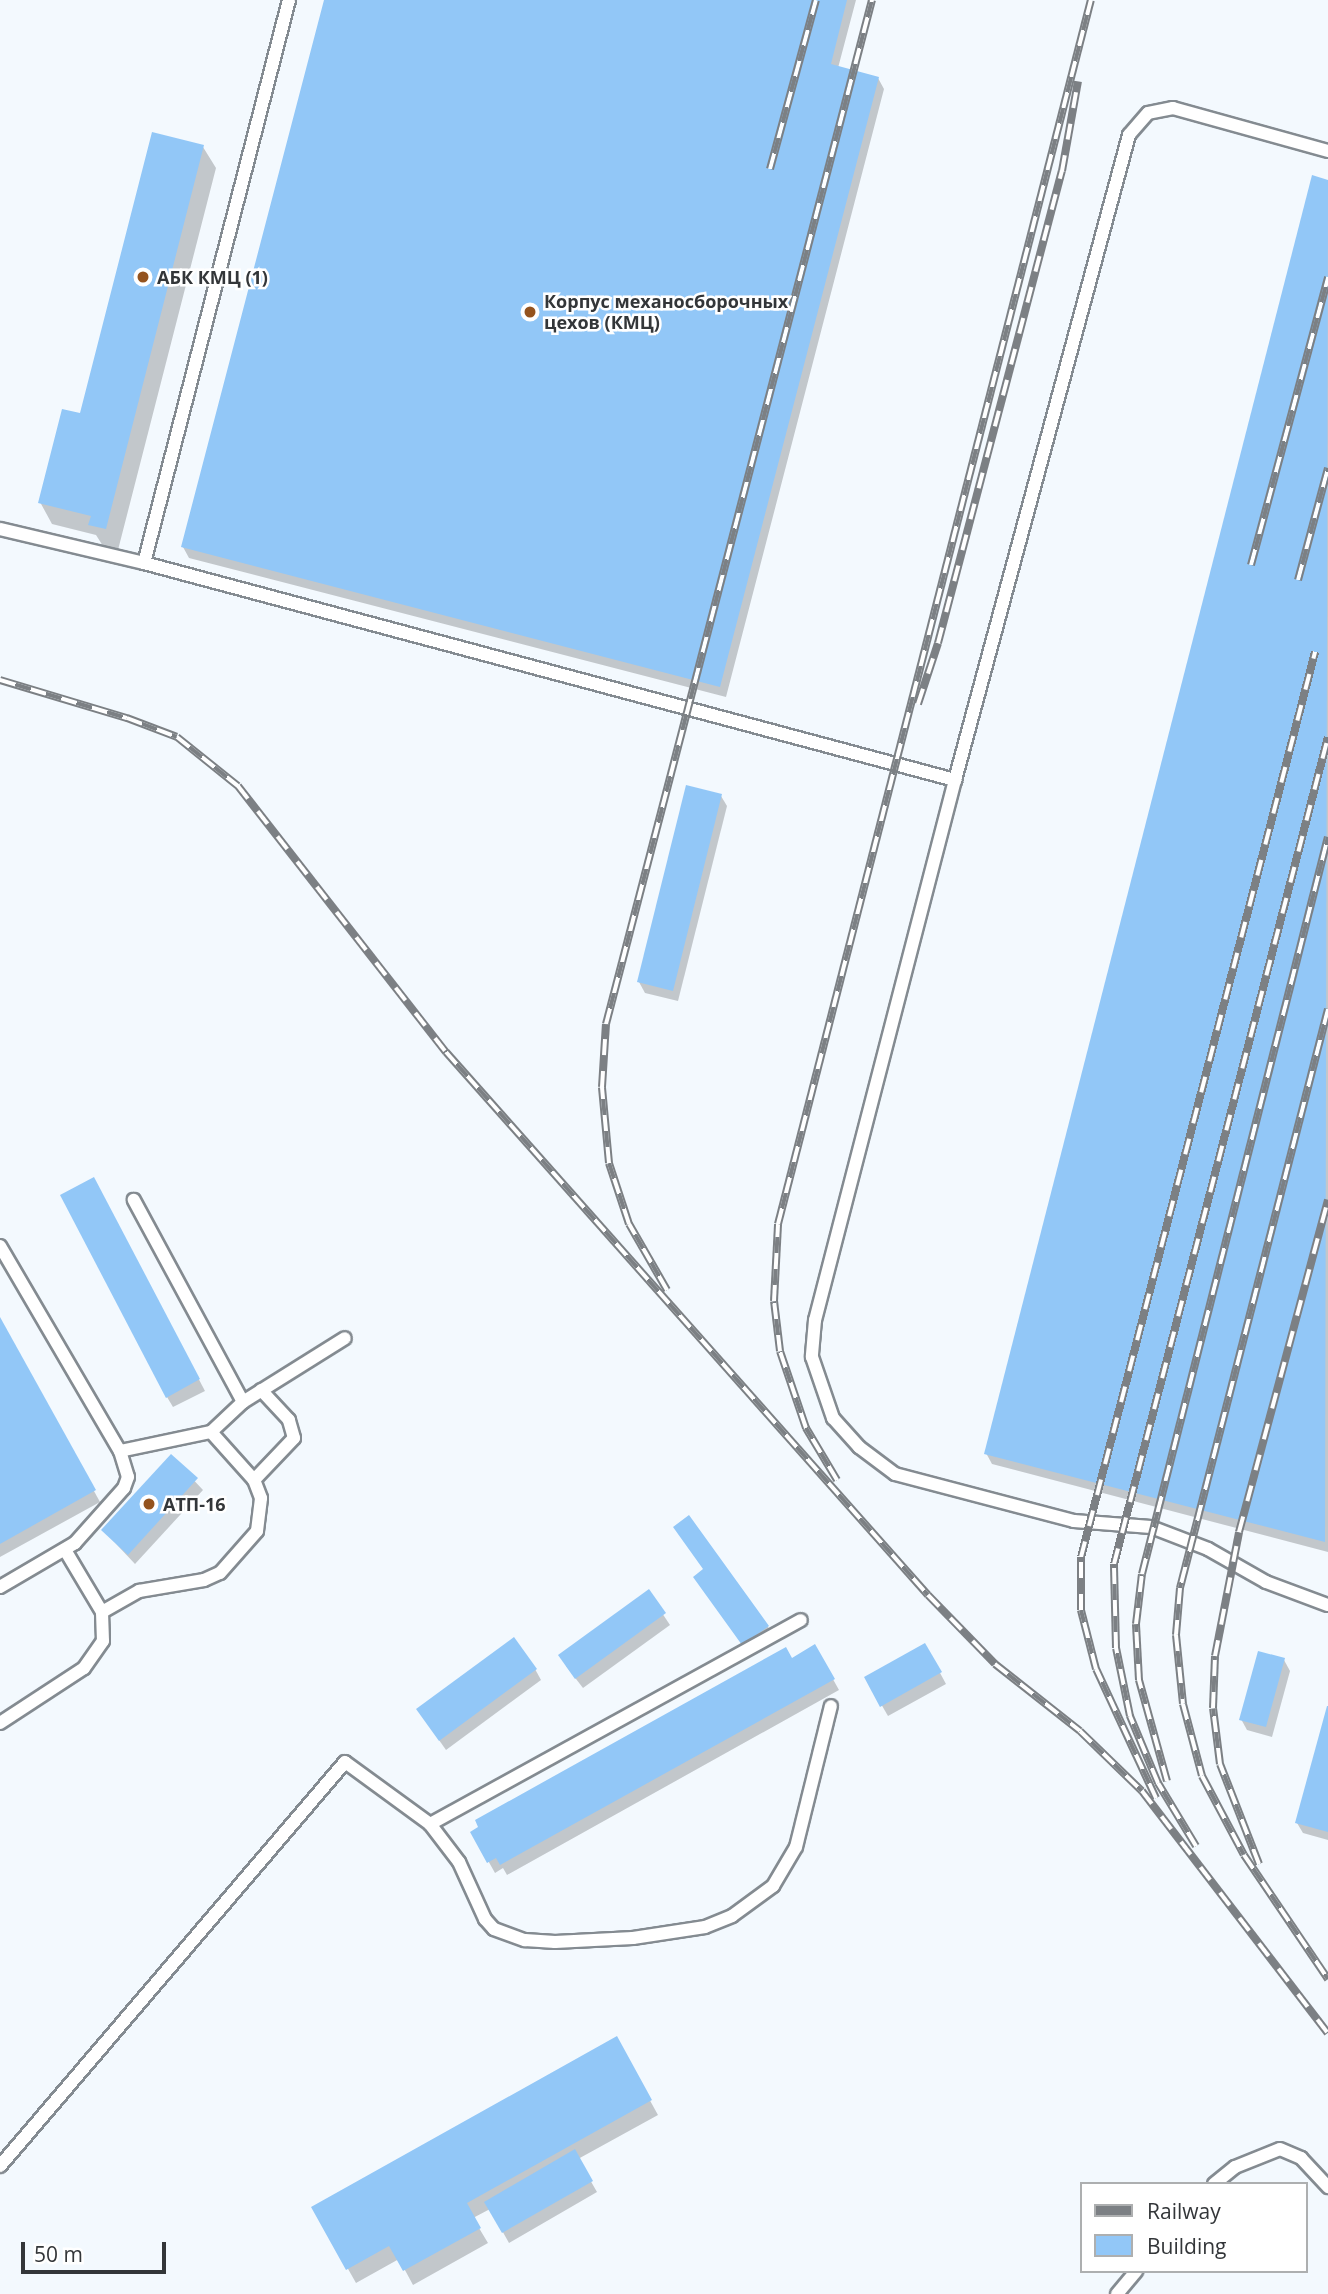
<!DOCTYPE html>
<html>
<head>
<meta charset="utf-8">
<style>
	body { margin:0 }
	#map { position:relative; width:1328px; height:2294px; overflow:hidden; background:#f3f9fe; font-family:"Open Sans",sans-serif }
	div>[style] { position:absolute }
	.shadow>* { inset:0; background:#0003 }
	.building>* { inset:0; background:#92c7f7 }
	.roads { filter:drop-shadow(2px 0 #848b91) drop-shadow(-2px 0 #848b91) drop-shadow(0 2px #848b91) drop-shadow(0 -2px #848b91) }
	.service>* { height:12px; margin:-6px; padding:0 6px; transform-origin:6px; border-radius:6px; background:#fff }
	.rail>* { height:8px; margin-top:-4px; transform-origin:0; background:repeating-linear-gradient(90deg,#fff 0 16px,#7c8084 0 32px); box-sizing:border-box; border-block:2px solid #7c8084 }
	.dots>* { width:19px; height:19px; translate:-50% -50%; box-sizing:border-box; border:4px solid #fff; border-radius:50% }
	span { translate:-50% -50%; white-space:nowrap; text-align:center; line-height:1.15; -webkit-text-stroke:5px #fff; paint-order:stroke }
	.poi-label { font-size:18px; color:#333639; font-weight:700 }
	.left { translate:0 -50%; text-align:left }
	.legend { position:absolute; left:1080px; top:2182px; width:228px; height:91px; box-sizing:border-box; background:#fff; border:2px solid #adafb0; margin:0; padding:9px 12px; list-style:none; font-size:21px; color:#333639 }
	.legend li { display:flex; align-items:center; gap:14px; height:35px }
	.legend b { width:35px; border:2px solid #adafb0 }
	.scale { position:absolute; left:21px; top:2242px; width:145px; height:32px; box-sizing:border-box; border:4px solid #333639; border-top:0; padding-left:9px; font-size:21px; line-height:24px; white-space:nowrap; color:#333639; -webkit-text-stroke:5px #fff; paint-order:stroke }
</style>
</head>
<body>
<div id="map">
	<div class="shadow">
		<i style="clip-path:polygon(326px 0,856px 0,838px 68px,878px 78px,884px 89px,726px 697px,189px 558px,183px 547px)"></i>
		<i style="clip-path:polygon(203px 147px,216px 168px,118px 550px,103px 546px,96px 535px,52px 524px,40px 502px)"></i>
		<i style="clip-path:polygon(1313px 178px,1328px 181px,1328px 1552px,992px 1464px,986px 1453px)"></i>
		<i style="clip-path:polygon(721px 796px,727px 806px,678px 1001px,645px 993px,639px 982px)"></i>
		<i style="clip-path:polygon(99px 1189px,205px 1391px,173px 1407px,167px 1397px)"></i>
		<i style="clip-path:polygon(0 1320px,100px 1502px,0 1557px)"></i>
		<i style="clip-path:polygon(171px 1456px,203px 1490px,135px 1564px,103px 1530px)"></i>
		<i style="clip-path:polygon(702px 1588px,768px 1627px,774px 1637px,750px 1655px)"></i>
		<i style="clip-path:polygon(648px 1592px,670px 1625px,583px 1688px,566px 1666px)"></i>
		<i style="clip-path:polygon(925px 1645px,946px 1684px,888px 1716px,866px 1678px)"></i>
		<i style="clip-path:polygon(815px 1647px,839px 1690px,507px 1875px,503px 1868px,495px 1873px,472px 1832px)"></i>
		<i style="clip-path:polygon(1284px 1660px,1290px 1671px,1272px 1737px,1247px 1730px,1241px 1719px)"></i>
		<i style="clip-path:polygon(535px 1669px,541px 1680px,446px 1750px,425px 1720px)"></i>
		<i style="clip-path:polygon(1328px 1709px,1328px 1840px,1303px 1833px,1297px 1823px)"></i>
		<i style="clip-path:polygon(616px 2039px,658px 2115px,578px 2159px,597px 2192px,509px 2243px,490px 2209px,473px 2218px,488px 2243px,413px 2285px,399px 2259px,356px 2283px,313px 2207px)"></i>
	</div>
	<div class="building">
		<i style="clip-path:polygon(324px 0,847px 0,831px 64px,879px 77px,720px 687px,181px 547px)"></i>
		<i style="clip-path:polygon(152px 132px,204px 145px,106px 529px,88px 525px,91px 516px,38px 503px,62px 409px,80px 413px)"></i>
		<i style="clip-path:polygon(1312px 175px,1328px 180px,1325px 1542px,984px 1454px)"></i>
		<i style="clip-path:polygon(686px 785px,722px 794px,673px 991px,637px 982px)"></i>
		<i style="clip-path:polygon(94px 1177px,200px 1379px,166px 1398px,60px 1195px)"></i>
		<i style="clip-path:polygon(0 1317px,96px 1490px,0 1544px)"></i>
		<i style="clip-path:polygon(171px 1454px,198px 1478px,128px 1555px,101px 1530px)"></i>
		<i style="clip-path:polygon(689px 1515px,769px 1626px,742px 1645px,693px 1577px,703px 1569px,673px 1527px)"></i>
		<i style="clip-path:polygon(649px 1589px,666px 1613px,575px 1679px,558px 1655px)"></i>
		<i style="clip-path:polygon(514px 1637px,537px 1669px,439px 1741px,416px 1709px)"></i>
		<i style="clip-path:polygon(925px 1643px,942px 1672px,880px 1707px,864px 1677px)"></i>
		<i style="clip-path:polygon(815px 1644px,835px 1679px,500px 1865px,496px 1858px,487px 1863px,470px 1832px,478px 1827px,475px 1820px,786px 1647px,792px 1658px)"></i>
		<i style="clip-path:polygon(1258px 1651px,1285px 1658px,1266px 1727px,1239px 1720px)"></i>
		<i style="clip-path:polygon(1327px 1706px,1328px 1706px,1328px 1832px,1295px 1823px)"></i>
		<i style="clip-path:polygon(617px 2036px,652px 2100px,467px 2203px,481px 2228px,403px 2271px,389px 2246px,346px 2270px,311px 2207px)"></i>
		<i style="clip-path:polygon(575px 2149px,593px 2181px,502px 2233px,484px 2202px)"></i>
	</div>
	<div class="roads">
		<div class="service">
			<i style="left:1328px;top:151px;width:161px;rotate:-164.5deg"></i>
			<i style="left:1173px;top:108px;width:25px;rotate:169deg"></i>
			<i style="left:1148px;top:113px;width:29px;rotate:131deg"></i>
			<i style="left:1129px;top:135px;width:668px;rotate:105.1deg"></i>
			<i style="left:955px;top:780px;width:558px;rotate:104.53deg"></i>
			<i style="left:815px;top:1320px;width:37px;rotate:95deg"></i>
			<i style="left:812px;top:1357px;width:65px;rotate:71deg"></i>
			<i style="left:833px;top:1418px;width:39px;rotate:48deg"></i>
			<i style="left:859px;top:1447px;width:45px;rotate:36.9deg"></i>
			<i style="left:895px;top:1474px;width:185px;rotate:14.7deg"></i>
			<i style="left:1074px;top:1521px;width:77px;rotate:4.5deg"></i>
			<i style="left:1151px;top:1527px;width:61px;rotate:21.1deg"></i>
			<i style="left:1208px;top:1549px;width:67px;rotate:29.6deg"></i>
			<i style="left:1266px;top:1582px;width:66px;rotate:20.4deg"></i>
			<i style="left:0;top:529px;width:148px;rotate:13.3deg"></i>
			<i style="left:144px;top:563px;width:840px;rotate:14.98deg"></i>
			<i style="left:144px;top:563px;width:581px;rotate:-75.56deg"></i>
			<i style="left:0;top:1246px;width:238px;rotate:59.7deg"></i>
			<i style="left:120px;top:1451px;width:27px;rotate:73deg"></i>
			<i style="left:128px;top:1477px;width:12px;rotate:110deg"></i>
			<i style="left:124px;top:1488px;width:74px;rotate:131.7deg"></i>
			<i style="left:75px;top:1543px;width:87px;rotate:149.6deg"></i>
			<i style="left:243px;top:1402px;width:120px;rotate:-32.1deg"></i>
			<i style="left:120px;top:1451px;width:93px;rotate:-11.8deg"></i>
			<i style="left:211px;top:1432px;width:44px;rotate:-43.2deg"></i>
			<i style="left:243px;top:1402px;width:230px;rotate:-118.4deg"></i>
			<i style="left:254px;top:1480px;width:58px;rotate:-46.4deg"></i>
			<i style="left:294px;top:1438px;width:19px;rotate:-106deg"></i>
			<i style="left:289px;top:1420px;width:41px;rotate:-133deg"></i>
			<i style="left:102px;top:1612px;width:43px;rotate:-29.6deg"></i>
			<i style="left:139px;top:1591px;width:66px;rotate:-9.6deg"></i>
			<i style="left:204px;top:1580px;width:17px;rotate:-24deg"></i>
			<i style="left:220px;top:1573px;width:56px;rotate:-48.6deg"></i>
			<i style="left:257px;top:1531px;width:33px;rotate:-83deg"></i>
			<i style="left:261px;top:1498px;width:19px;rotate:-111deg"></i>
			<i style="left:254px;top:1480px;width:64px;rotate:-131.9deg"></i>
			<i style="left:0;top:1723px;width:100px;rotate:-33.2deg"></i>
			<i style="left:84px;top:1668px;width:33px;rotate:-55deg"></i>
			<i style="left:103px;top:1641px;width:29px;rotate:-92deg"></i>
			<i style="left:102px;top:1612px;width:72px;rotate:-120.8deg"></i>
			<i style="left:430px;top:1824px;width:423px;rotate:-28.8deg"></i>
			<i style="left:0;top:2166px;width:531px;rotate:-49.5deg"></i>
			<i style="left:345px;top:1762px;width:105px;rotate:36.1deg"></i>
			<i style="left:430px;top:1824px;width:48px;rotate:52.7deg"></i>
			<i style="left:459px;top:1862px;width:63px;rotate:65.5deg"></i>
			<i style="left:485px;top:1919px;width:13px;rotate:48deg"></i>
			<i style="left:494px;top:1929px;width:33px;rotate:20deg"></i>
			<i style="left:525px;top:1940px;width:30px;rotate:4deg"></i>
			<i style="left:555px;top:1942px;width:78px;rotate:-2.9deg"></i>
			<i style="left:633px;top:1938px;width:73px;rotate:-8.7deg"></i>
			<i style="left:705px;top:1927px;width:29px;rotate:-22deg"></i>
			<i style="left:732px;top:1916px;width:51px;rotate:-36.2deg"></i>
			<i style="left:773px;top:1886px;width:45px;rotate:-59.5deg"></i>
			<i style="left:796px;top:1847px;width:145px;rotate:-76.1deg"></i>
			<i style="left:1214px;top:2184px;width:27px;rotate:-39deg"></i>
			<i style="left:1235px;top:2167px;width:48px;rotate:-21.8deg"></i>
			<i style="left:1280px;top:2149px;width:23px;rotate:23deg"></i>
			<i style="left:1301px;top:2158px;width:40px;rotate:47deg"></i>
			<i style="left:1117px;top:2294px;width:30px;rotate:-50deg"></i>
		</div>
	</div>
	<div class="rail">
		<i style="left:770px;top:169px;width:175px;rotate:-74.8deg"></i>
		<i style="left:1251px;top:565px;width:298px;rotate:-75deg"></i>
		<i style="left:1298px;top:580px;width:116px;rotate:-75deg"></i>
		<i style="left:0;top:680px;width:133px;rotate:16.7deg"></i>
		<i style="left:127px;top:718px;width:53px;rotate:20.8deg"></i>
		<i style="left:177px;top:737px;width:78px;rotate:38.8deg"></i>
		<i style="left:238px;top:786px;width:338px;rotate:52deg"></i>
		<i style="left:446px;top:1052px;width:726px;rotate:48.41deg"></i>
		<i style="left:928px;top:1595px;width:96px;rotate:45.8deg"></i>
		<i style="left:995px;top:1664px;width:108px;rotate:38.2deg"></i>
		<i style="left:1080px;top:1731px;width:86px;rotate:44.1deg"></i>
		<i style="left:1142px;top:1791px;width:305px;rotate:52.5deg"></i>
		<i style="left:918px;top:704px;width:64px;rotate:-71.8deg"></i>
		<i style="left:938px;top:643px;width:488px;rotate:-75.3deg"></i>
		<i style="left:1062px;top:171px;width:91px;rotate:-79.9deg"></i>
		<i style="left:1328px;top:1009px;width:598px;rotate:104.34deg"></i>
		<i style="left:1180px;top:1588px;width:47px;rotate:94.9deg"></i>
		<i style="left:1176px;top:1635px;width:69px;rotate:84.2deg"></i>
		<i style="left:1183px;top:1704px;width:74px;rotate:75.2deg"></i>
		<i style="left:1202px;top:1776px;width:89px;rotate:62deg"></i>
		<i style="left:1244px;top:1855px;width:150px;rotate:55.9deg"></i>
		<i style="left:667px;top:1290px;width:76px;rotate:-119.9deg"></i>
		<i style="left:629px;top:1224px;width:64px;rotate:-108.2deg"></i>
		<i style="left:609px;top:1163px;width:76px;rotate:-95.3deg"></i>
		<i style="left:602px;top:1087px;width:63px;rotate:-86.4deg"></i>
		<i style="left:606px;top:1024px;width:1058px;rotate:-75.44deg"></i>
		<i style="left:837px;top:1480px;width:61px;rotate:-120.8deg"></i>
		<i style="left:806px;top:1428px;width:81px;rotate:-108.7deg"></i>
		<i style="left:780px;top:1351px;width:50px;rotate:-96.8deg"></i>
		<i style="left:774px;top:1301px;width:77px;rotate:-87deg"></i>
		<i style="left:778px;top:1224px;width:1263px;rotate:-75.66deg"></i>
		<i style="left:1167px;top:1781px;width:105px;rotate:-105.5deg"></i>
		<i style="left:1139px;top:1680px;width:56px;rotate:-93.1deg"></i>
		<i style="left:1136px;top:1624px;width:50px;rotate:-83.2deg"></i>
		<i style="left:1142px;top:1574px;width:760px;rotate:-75.84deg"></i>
		<i style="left:1156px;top:1798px;width:142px;rotate:-114.9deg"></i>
		<i style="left:1096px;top:1669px;width:61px;rotate:-104.3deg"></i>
		<i style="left:1081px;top:1610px;width:53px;rotate:-90deg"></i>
		<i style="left:1081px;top:1557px;width:935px;rotate:-75.5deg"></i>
		<i style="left:1196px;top:1846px;width:74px;rotate:-121.1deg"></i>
		<i style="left:1158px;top:1783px;width:73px;rotate:-112.7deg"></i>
		<i style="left:1130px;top:1716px;width:69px;rotate:-101.6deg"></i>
		<i style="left:1116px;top:1648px;width:84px;rotate:-91.4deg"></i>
		<i style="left:1114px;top:1564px;width:854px;rotate:-75.49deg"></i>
		<i style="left:1259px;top:1864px;width:107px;rotate:-111.3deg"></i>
		<i style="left:1220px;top:1764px;width:56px;rotate:-97.1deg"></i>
		<i style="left:1213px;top:1708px;width:52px;rotate:-87.8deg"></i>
		<i style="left:1215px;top:1656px;width:126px;rotate:-79deg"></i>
		<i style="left:1239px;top:1532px;width:344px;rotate:-75deg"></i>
	</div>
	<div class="dots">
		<i style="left:143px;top:277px;background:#94531e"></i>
		<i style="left:530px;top:312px;background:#94531e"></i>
		<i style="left:149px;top:1504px;background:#94531e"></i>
	</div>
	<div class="poi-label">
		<span class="left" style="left:157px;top:277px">АБК КМЦ (1)</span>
		<span class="left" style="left:544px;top:312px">Корпус механосборочных<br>цехов (КМЦ)</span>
		<span class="left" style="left:163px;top:1504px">АТП-16</span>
	</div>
	<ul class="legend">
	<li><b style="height:9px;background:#7c8084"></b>Railway</li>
	<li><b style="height:19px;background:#92c7f7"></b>Building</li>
	</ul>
	<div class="scale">50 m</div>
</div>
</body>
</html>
